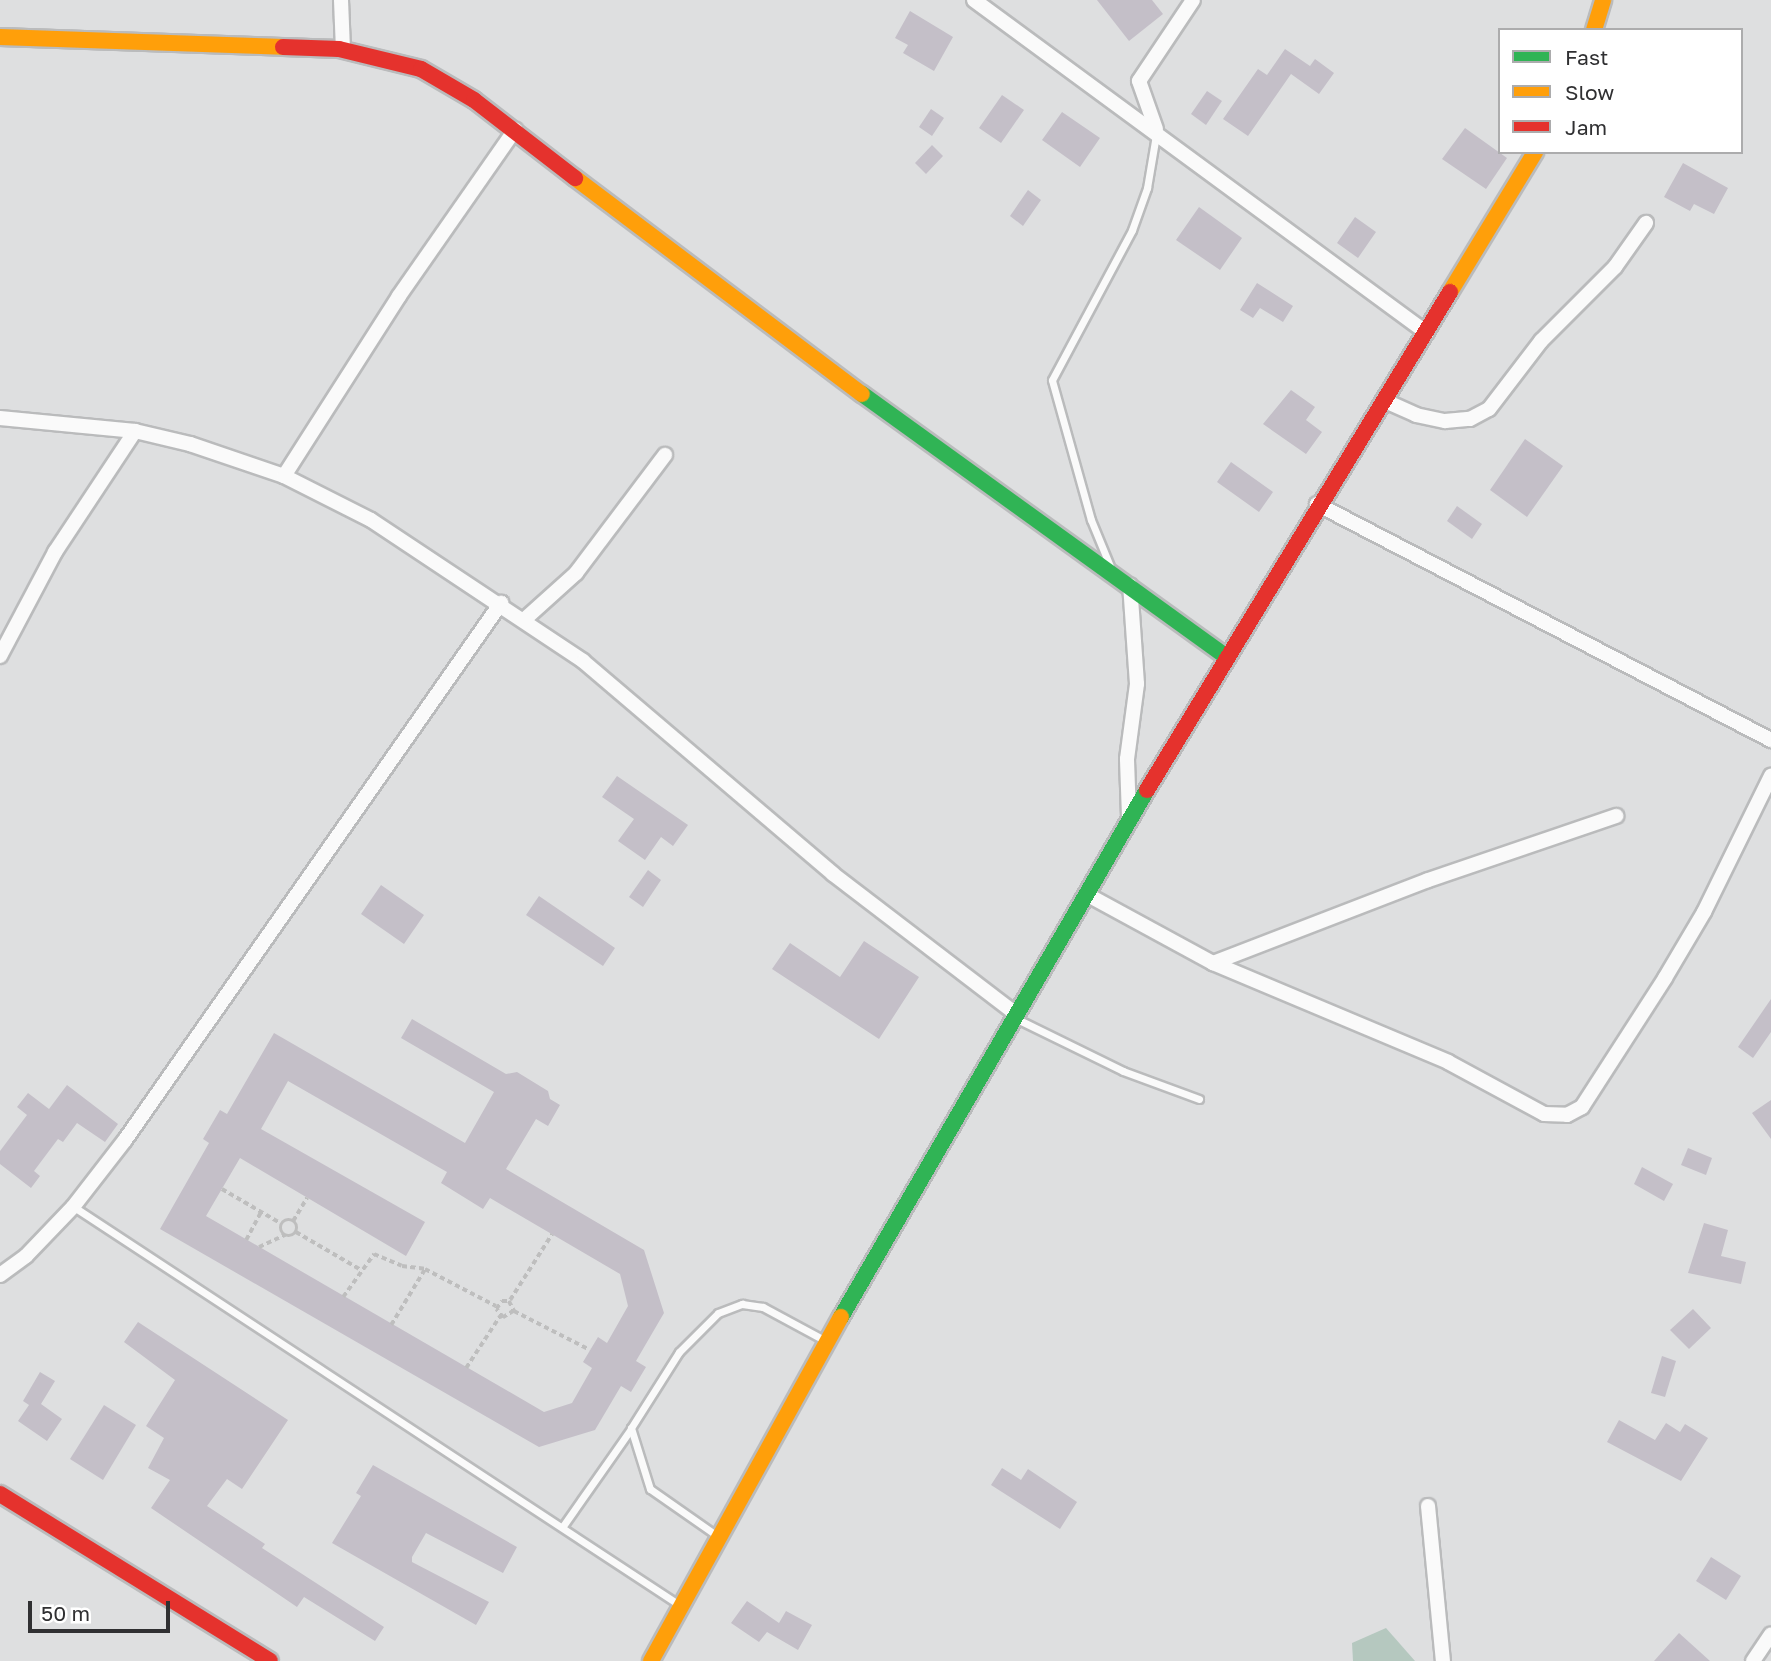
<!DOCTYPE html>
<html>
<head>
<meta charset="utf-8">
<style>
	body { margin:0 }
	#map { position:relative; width:1771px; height:1661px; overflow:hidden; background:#dedfe0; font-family:"Golos Text",sans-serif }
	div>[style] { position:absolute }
	.green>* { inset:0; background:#b5c8bf }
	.building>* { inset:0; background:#c4bfc8 }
	.path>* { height:3.5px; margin-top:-1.75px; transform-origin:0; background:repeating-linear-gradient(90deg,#bebebe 0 5px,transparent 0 8.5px) }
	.path>.ring { margin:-1.75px; padding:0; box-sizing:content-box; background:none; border:3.5px solid #bebebe; border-radius:50% }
	.roads { filter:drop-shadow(2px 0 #babbbc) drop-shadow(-2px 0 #babbbc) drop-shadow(0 2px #babbbc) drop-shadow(0 -2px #babbbc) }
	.lane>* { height:7px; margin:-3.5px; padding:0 3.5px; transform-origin:3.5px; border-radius:3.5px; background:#fafafa }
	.street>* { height:14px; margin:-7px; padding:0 7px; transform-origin:7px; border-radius:7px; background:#fafafa }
	.fast>* { height:16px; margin:-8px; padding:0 8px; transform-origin:8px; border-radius:8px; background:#30b455 }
	.slow>* { height:16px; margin:-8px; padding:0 8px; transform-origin:8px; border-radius:8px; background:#ff9f0a }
	.jam>* { height:16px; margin:-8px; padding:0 8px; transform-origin:8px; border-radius:8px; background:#e5322d }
	span { translate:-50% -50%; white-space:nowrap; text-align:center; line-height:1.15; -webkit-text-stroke:6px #fff; paint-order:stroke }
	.legend { position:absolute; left:1498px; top:28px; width:245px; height:126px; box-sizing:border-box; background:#fff; border:2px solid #acacad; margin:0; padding:9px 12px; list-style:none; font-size:21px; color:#303032 }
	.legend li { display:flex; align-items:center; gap:14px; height:35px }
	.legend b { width:35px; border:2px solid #acacad }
	.scale { position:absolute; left:28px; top:1601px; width:142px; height:32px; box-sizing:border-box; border:4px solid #303032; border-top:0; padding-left:9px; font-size:21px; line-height:24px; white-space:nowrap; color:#303032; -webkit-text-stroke:5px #fff; paint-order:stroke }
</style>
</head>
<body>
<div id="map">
	<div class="green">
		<i style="clip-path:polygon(1386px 1628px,1415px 1661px,1353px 1661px,1352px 1643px)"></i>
	</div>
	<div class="building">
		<i style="clip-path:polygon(1097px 0,1152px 0,1163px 14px,1129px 41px)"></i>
		<i style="clip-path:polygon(910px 11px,953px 37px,934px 71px,903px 53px,908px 45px,895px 38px)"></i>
		<i style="clip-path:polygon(1285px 49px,1310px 66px,1315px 59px,1334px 73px,1319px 94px,1291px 74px,1248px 136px,1223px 119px,1258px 69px,1267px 75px)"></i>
		<i style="clip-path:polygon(1207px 91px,1222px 101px,1206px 125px,1191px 114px)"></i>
		<i style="clip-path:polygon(1002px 95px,1024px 110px,1001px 143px,979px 128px)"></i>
		<i style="clip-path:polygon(931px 109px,944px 118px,932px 136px,919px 127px)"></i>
		<i style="clip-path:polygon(1062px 112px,1100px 138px,1080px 167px,1042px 140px)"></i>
		<i style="clip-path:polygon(1465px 128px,1507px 158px,1486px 189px,1442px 159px)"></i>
		<i style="clip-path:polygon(932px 145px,943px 156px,926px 174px,915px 163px)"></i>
		<i style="clip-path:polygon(1683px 163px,1728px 188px,1714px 214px,1694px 204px,1690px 211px,1664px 197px)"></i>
		<i style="clip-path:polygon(1028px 190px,1041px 200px,1023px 226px,1010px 216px)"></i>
		<i style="clip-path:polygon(1199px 207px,1242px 238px,1220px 270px,1176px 240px)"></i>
		<i style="clip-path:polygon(1355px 217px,1376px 232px,1358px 258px,1337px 243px)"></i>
		<i style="clip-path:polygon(1257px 283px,1293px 306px,1283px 322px,1260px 308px,1253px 318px,1240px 310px)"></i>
		<i style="clip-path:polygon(1291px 390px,1315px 407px,1306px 420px,1322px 432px,1306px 454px,1263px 424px)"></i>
		<i style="clip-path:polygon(1525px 439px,1563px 466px,1527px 517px,1490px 490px)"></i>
		<i style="clip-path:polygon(1231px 462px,1273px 492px,1259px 512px,1217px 482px)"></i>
		<i style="clip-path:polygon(1457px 506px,1482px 524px,1472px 539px,1447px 521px)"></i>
		<i style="clip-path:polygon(617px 776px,688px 825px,673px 846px,661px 837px,645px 860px,618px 841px,634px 819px,602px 797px)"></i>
		<i style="clip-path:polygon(648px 870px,661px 880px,643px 907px,629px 897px)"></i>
		<i style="clip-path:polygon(381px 885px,424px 915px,404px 944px,361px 914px)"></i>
		<i style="clip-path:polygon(539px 896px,615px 948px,603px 966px,526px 915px)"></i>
		<i style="clip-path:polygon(864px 941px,919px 977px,879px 1039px,772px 969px,790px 943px,840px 977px)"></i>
		<i style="clip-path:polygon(1771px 999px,1771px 1032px,1753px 1058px,1738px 1047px)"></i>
		<i style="clip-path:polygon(evenodd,412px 1019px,506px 1074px,517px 1072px,548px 1091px,550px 1099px,560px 1105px,548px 1126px,536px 1119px,506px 1169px,644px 1250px,664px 1313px,636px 1361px,646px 1367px,631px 1392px,621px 1386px,595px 1430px,539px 1447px,160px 1229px,209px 1143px,203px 1139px,220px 1110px,227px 1114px,274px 1033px,465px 1143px,494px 1092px,401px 1038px,412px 1019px,288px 1081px,447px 1172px,441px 1183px,483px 1209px,490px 1198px,620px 1274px,628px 1306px,607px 1343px,598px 1337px,583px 1362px,592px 1368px,572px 1403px,544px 1412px,206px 1216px,240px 1158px,406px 1256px,425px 1222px,261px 1129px,288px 1081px)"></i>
		<i style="clip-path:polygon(67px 1085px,118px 1124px,105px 1142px,77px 1123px,63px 1142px,58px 1139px,34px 1171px,40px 1176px,31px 1188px,0 1164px,0 1151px,27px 1115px,17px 1107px,28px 1093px,49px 1109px)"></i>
		<i style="clip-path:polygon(1771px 1100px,1771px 1139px,1752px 1113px)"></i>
		<i style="clip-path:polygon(1688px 1148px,1712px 1158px,1706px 1175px,1681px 1165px)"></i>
		<i style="clip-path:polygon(1642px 1167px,1673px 1184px,1664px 1201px,1634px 1184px)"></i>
		<i style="clip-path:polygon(1704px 1223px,1728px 1230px,1721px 1256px,1746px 1262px,1741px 1284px,1688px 1273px)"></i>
		<i style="clip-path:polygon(1693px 1309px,1711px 1328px,1689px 1349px,1670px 1330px)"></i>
		<i style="clip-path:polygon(138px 1322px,288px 1420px,242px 1489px,227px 1479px,207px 1506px,265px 1544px,262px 1548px,384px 1627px,375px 1641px,304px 1597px,297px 1607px,151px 1508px,170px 1480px,148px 1468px,164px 1438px,146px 1426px,175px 1380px,124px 1342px)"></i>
		<i style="clip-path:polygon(1662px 1356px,1676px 1361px,1665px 1397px,1651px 1393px)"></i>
		<i style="clip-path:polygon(40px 1372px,55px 1381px,41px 1404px,62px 1419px,47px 1441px,18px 1421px,29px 1405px,23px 1401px)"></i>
		<i style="clip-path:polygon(104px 1405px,136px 1425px,103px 1480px,70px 1459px)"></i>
		<i style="clip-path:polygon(1619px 1420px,1655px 1440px,1666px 1423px,1680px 1432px,1685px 1424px,1708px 1438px,1681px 1481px,1607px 1442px)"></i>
		<i style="clip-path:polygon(373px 1465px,517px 1547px,503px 1573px,426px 1533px,412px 1557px,412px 1562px,489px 1602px,476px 1625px,332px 1543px,361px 1496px,356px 1493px)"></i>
		<i style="clip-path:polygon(1002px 1468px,1021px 1480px,1028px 1469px,1077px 1502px,1060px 1529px,991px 1485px)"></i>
		<i style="clip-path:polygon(1711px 1557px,1741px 1576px,1726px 1600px,1696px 1581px)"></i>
		<i style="clip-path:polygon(747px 1601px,779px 1623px,786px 1611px,812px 1625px,798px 1650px,767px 1632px,759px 1642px,731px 1623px)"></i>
		<i style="clip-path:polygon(1679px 1633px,1710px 1661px,1654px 1661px)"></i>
	</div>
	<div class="path">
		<i style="left:222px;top:1189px;width:69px;rotate:30.3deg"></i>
		<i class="ring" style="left:281px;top:1220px;width:12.5px;height:12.5px"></i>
		<i style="left:293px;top:1221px;width:27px;rotate:-59deg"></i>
		<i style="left:296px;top:1232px;width:75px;rotate:30.3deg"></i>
		<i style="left:246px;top:1240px;width:32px;rotate:-62deg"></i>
		<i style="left:259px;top:1247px;width:29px;rotate:-25deg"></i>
		<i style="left:343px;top:1297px;width:53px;rotate:-54.2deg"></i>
		<i style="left:374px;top:1254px;width:30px;rotate:23deg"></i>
		<i style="left:402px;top:1266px;width:23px;rotate:7deg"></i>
		<i style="left:510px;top:1300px;width:78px;rotate:-57.5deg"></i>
		<i style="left:514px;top:1311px;width:13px;rotate:148deg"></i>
		<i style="left:503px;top:1318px;width:11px;rotate:-128deg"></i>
		<i style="left:496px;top:1309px;width:10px;rotate:-53deg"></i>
		<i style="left:502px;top:1301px;width:7px"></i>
		<i style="left:509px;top:1301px;width:11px;rotate:63deg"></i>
		<i style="left:514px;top:1311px;width:85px;rotate:27.2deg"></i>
		<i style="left:391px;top:1325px;width:66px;rotate:-58.7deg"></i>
		<i style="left:425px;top:1269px;width:80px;rotate:27.5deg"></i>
		<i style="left:466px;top:1368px;width:62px;rotate:-56.8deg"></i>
	</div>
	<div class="roads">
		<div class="lane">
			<i style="left:1110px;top:566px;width:50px;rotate:-112.4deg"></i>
			<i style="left:1091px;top:520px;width:145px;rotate:-105.6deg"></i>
			<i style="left:1052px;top:380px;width:170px;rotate:-61.9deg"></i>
			<i style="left:1132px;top:230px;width:45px;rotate:-70.3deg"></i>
			<i style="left:1147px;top:188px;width:54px;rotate:-80.4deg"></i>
			<i style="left:1017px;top:1019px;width:118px;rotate:26.1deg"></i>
			<i style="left:1123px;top:1071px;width:81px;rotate:20.2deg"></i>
			<i style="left:74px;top:1207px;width:723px;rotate:33.32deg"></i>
			<i style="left:563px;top:1526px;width:118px;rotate:-55deg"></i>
			<i style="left:716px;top:1535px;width:80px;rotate:-145.1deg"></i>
			<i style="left:650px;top:1489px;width:64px;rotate:-107.3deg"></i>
			<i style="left:631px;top:1428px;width:90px;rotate:-57.7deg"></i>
			<i style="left:679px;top:1352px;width:55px;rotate:-45deg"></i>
			<i style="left:718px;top:1313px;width:26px;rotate:-21deg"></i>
			<i style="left:742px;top:1304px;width:21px;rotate:8deg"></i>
			<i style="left:763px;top:1307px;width:72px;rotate:28.4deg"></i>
		</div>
		<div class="street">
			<i style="left:341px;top:0;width:50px;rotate:87.7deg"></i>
			<i style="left:974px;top:0;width:562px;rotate:36.32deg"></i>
			<i style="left:1156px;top:129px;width:51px;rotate:-109.5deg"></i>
			<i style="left:1139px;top:81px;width:97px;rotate:-56.3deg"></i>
			<i style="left:1383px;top:400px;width:36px;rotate:24deg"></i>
			<i style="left:1416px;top:415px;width:30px;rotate:12deg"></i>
			<i style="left:1445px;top:421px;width:25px;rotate:-5deg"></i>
			<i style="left:1470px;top:419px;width:21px;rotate:-28deg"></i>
			<i style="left:1489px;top:409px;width:86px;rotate:-52.6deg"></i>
			<i style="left:1541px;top:341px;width:105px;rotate:-45deg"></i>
			<i style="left:1615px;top:267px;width:54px;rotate:-54.8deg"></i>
			<i style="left:0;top:418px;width:136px;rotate:5.5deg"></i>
			<i style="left:135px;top:431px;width:57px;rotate:13.3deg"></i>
			<i style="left:190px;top:444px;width:99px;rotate:18.8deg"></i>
			<i style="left:284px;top:476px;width:97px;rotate:26.8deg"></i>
			<i style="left:371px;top:520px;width:255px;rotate:33.6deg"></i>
			<i style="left:583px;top:661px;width:328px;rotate:40.4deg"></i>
			<i style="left:833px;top:874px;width:230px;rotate:37.4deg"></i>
			<i style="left:284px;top:476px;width:214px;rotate:-57.4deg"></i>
			<i style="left:399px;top:296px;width:203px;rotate:-55.1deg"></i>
			<i style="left:1317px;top:504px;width:512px;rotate:27.47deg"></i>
			<i style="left:525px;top:619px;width:69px;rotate:-42deg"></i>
			<i style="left:576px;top:573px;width:148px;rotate:-53deg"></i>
			<i style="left:0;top:656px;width:118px;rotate:-62.1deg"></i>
			<i style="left:55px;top:552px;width:145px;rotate:-56.5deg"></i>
			<i style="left:1129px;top:817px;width:58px;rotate:-92deg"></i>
			<i style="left:1127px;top:759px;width:76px;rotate:-82.4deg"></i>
			<i style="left:1137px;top:684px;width:99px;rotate:-94deg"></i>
			<i style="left:1086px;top:894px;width:145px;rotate:28.5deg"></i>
			<i style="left:1213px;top:963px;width:255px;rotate:22.8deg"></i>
			<i style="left:1448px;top:1062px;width:109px;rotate:28.4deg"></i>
			<i style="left:1544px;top:1114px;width:23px;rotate:2deg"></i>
			<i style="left:1567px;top:1115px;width:17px;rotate:-28deg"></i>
			<i style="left:1582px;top:1107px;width:153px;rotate:-57.2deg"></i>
			<i style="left:1665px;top:978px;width:77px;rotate:-59.4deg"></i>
			<i style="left:1704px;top:912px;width:152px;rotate:-63.8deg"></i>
			<i style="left:1213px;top:963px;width:230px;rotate:-21.1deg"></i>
			<i style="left:1428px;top:880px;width:199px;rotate:-18.8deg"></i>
			<i style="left:0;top:1275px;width:32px;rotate:-36deg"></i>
			<i style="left:26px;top:1256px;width:68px;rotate:-46.2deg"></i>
			<i style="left:73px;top:1207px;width:85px;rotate:-52.2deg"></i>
			<i style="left:125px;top:1140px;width:656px;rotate:-55deg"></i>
			<i style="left:1428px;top:1506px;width:156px;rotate:84.5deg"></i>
			<i style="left:1753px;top:1661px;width:32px;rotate:-56deg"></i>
		</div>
		<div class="fast">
			<i style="left:862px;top:394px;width:448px;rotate:35.8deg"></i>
			<i style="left:841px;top:1317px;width:609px;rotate:-59.86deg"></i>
		</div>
		<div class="slow">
			<i style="left:1594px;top:30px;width:31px;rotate:-73deg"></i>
			<i style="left:0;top:37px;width:283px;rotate:2deg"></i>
			<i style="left:575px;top:178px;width:359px;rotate:37deg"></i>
			<i style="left:1450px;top:292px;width:164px;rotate:-58.7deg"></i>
			<i style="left:651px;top:1661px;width:393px;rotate:-61.1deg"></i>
		</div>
		<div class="jam">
			<i style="left:283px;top:47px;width:56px;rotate:2deg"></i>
			<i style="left:339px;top:49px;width:84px;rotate:13.7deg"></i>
			<i style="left:421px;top:69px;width:61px;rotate:30.3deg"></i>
			<i style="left:474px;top:100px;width:128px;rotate:37.7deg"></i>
			<i style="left:1147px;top:790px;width:583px;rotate:-58.68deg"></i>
			<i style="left:0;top:1494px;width:317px;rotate:31.7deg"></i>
		</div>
	</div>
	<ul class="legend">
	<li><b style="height:9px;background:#30b455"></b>Fast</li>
	<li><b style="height:9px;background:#ff9f0a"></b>Slow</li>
	<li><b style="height:9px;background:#e5322d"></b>Jam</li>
	</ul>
	<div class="scale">50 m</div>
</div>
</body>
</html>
